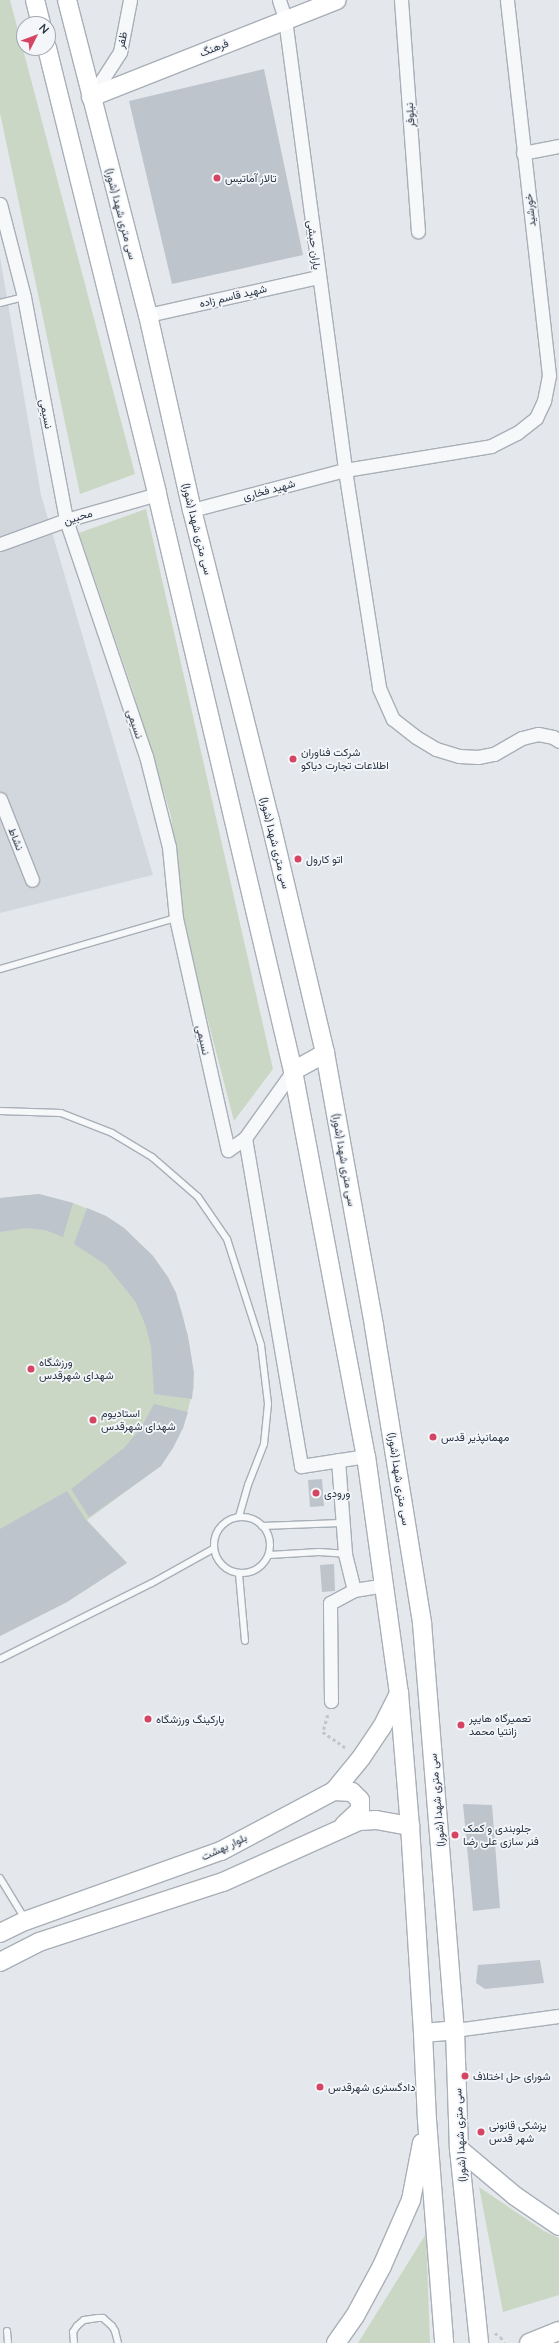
<!DOCTYPE html>
<html>
<head>
<meta charset="utf-8">
<style>
	body { margin:0 }
	#map { position:relative; width:559px; height:2343px; overflow:hidden; background:#e4e8ec; font-family:Lato,Vazirmatn,sans-serif }
	div>[style] { position:absolute }
	.built>* { inset:0; background:#d2d7de }
	.green>* { inset:0; background:#cad7c4 }
	.building>* { inset:0; background:#bdc4cc }
	.path>* { height:2.5px; margin-top:-1.25px; transform-origin:0; background:repeating-linear-gradient(90deg,#c2c6cb 0 3px,transparent 0 6px) }
	.roads { filter:drop-shadow(1px 0 #a8afb7) drop-shadow(-1px 0 #a8afb7) drop-shadow(0 1px #a8afb7) drop-shadow(0 -1px #a8afb7) }
	.lane>* { height:6px; margin:-3px; padding:0 3px; transform-origin:3px; border-radius:3px; background:#f7f8fa }
	.lane>.ring { margin:-3px; padding:0; box-sizing:content-box; background:none; border:6px solid #f7f8fa; border-radius:50% }
	.street>* { height:13px; margin:-6.5px; padding:0 6.5px; transform-origin:6.5px; border-radius:6.5px; background:#f7f8fa }
	.secondary>* { height:18px; margin:-9px; padding:0 9px; transform-origin:9px; border-radius:9px; background:#fff }
	.dots>* { width:11px; height:11px; translate:-50% -50%; box-sizing:border-box; border:2px solid #f4f6f9; border-radius:50% }
	span { translate:-50% -50%; white-space:nowrap; text-align:center; line-height:1.15; -webkit-text-stroke:3.5px #f4f6f9; paint-order:stroke }
	.street-label { font-size:11px; color:#2a3646 }
	.poi-label { font-size:11px; color:#2a3646 }
	.left { translate:0 -50%; text-align:left }
	.north { position:absolute; left:16px; top:16px; width:40px; height:40px; box-sizing:border-box; background:#f4f6f9; border:1px solid #a3a9b1; border-radius:50%; rotate:48deg; font-size:11px; font-weight:700; line-height:16px; text-align:center; color:#2a3646 }
	.north::after { content:''; display:block; margin:auto; width:14px; height:18px; background:#d64463; clip-path:polygon(50% 0,100% 100%,50% 72%,0 100%) }
</style>
</head>
<body>
<div id="map">
	<div class="built">
		<i style="clip-path:polygon(0 257px,41px 495px,153px 875px,0 913px)"></i>
	</div>
	<div class="green">
		<i style="clip-path:polygon(0 0,10px 0,135px 474px,80px 494px,0 113px)"></i>
		<i style="clip-path:polygon(146px 509px,273px 1069px,234px 1121px,186px 936px,171px 816px,133px 691px,79px 533px)"></i>
		<i style="clip-path:polygon(39px 1194px,73px 1203px,106px 1216px,124px 1228px,153px 1256px,176px 1293px,183px 1316px,191px 1355px,194px 1387px,183px 1428px,161px 1466px,87px 1520px,127px 1563px,67px 1602px,0 1636px,0 1198px)"></i>
		<i style="clip-path:polygon(479px 2187px,544px 2231px,559px 2238px,559px 2295px,503px 2312px)"></i>
		<i style="clip-path:polygon(426px 2234px,430px 2343px,358px 2343px)"></i>
	</div>
	<div class="building">
		<i style="clip-path:polygon(264px 69px,303px 255px,172px 284px,129px 101px)"></i>
		<i style="clip-path:polygon(39px 1194px,73px 1203px,63px 1237px,45px 1230px,26px 1228px,0 1232px,0 1198px)"></i>
		<i style="clip-path:polygon(87px 1208px,106px 1216px,124px 1228px,153px 1256px,168px 1277px,176px 1293px,188px 1336px,194px 1373px,192px 1399px,154px 1394px,151px 1346px,145px 1324px,135px 1301px,106px 1265px,74px 1244px)"></i>
		<i style="clip-path:polygon(154px 1404px,188px 1412px,183px 1428px,173px 1448px,161px 1466px,89px 1517px,71px 1489px,124px 1448px,141px 1428px)"></i>
		<i style="clip-path:polygon(322px 1479px,324px 1506px,310px 1507px,308px 1480px)"></i>
		<i style="clip-path:polygon(67px 1491px,86px 1520px,127px 1563px,67px 1602px,0 1636px,0 1529px)"></i>
		<i style="clip-path:polygon(334px 1564px,335px 1591px,322px 1592px,320px 1565px)"></i>
		<i style="clip-path:polygon(463px 1804px,492px 1805px,500px 1908px,473px 1911px)"></i>
		<i style="clip-path:polygon(540px 1960px,544px 1983px,485px 1989px,476px 1983px,478px 1965px)"></i>
	</div>
	<div class="path">
		<i style="left:328px;top:1715px;width:18px;rotate:106deg"></i>
		<i style="left:323px;top:1732px;width:29px;rotate:35deg"></i>
		<i style="left:495px;top:2333px;width:7px;rotate:34deg"></i>
		<i style="left:501px;top:2337px;width:7px;rotate:63deg"></i>
	</div>
	<div class="roads">
		<div class="lane">
			<i style="left:0;top:303px;width:25px;rotate:-14deg"></i>
			<i style="left:0;top:969px;width:183px;rotate:-16.2deg"></i>
			<i style="left:0;top:1111px;width:61px;rotate:1.9deg"></i>
			<i style="left:61px;top:1113px;width:55px;rotate:21.4deg"></i>
			<i style="left:112px;top:1133px;width:47px;rotate:31deg"></i>
			<i style="left:152px;top:1157px;width:61px;rotate:41deg"></i>
			<i style="left:198px;top:1197px;width:51px;rotate:55.4deg"></i>
			<i style="left:227px;top:1239px;width:111px;rotate:72.2deg"></i>
			<i style="left:261px;top:1345px;width:59px;rotate:83.2deg"></i>
			<i style="left:268px;top:1404px;width:40px;rotate:95.7deg"></i>
			<i style="left:264px;top:1444px;width:44px;rotate:111.3deg"></i>
			<i style="left:248px;top:1485px;width:33px;rotate:106deg"></i>
			<i class="ring" style="left:214px;top:1517px;width:50px;height:50px"></i>
			<i style="left:262px;top:1526px;width:79px;rotate:-2.2deg"></i>
			<i style="left:269px;top:1555px;width:50px;rotate:-3.4deg"></i>
			<i style="left:319px;top:1552px;width:26px;rotate:4deg"></i>
			<i style="left:239px;top:1574px;width:67px;rotate:84.9deg"></i>
			<i style="left:0;top:1659px;width:170px;rotate:-26.6deg"></i>
			<i style="left:152px;top:1583px;width:70px;rotate:-29.1deg"></i>
			<i style="left:0;top:1878px;width:48px;rotate:58.6deg"></i>
			<i style="left:7px;top:2331px;width:12px;rotate:85deg"></i>
			<i style="left:74px;top:2343px;width:11px;rotate:-95deg"></i>
			<i style="left:73px;top:2332px;width:7px;rotate:-56deg"></i>
			<i style="left:77px;top:2326px;width:9px;rotate:-41deg"></i>
			<i style="left:84px;top:2320px;width:14px;rotate:-8deg"></i>
			<i style="left:98px;top:2318px;width:5px"></i>
			<i style="left:103px;top:2318px;width:12px;rotate:42deg"></i>
			<i style="left:112px;top:2326px;width:6px;rotate:59deg"></i>
			<i style="left:115px;top:2331px;width:12px;rotate:76deg"></i>
		</div>
		<div class="street">
			<i style="left:279px;top:0;width:20px;rotate:72deg"></i>
			<i style="left:285px;top:19px;width:455px;rotate:82.4deg"></i>
			<i style="left:345px;top:470px;width:221px;rotate:81.1deg"></i>
			<i style="left:379px;top:688px;width:34px;rotate:66deg"></i>
			<i style="left:393px;top:719px;width:29px;rotate:38deg"></i>
			<i style="left:416px;top:737px;width:23px;rotate:31deg"></i>
			<i style="left:436px;top:749px;width:24px;rotate:17deg"></i>
			<i style="left:459px;top:756px;width:19px;rotate:3deg"></i>
			<i style="left:478px;top:757px;width:16px;rotate:-11deg"></i>
			<i style="left:494px;top:754px;width:32px;rotate:-30deg"></i>
			<i style="left:522px;top:738px;width:16px;rotate:-14deg"></i>
			<i style="left:538px;top:734px;width:15px;rotate:11deg"></i>
			<i style="left:553px;top:737px;width:7px;rotate:34deg"></i>
			<i style="left:401px;top:0;width:232px;rotate:85.8deg"></i>
			<i style="left:91px;top:97px;width:54px;rotate:-57.2deg"></i>
			<i style="left:120px;top:52px;width:53px;rotate:-79.1deg"></i>
			<i style="left:523px;top:153px;width:37px;rotate:-11deg"></i>
			<i style="left:0;top:204px;width:96px;rotate:75.5deg"></i>
			<i style="left:24px;top:297px;width:227px;rotate:79.3deg"></i>
			<i style="left:66px;top:520px;width:249px;rotate:71.3deg"></i>
			<i style="left:146px;top:756px;width:94px;rotate:75.8deg"></i>
			<i style="left:169px;top:847px;width:71px;rotate:84.4deg"></i>
			<i style="left:176px;top:918px;width:238px;rotate:77.4deg"></i>
			<i style="left:228px;top:1150px;width:21px;rotate:-35deg"></i>
			<i style="left:245px;top:1138px;width:82px;rotate:-54.4deg"></i>
			<i style="left:148px;top:315px;width:174px;rotate:-12.6deg"></i>
			<i style="left:192px;top:510px;width:158px;rotate:-14.7deg"></i>
			<i style="left:345px;top:470px;width:148px;rotate:-9.3deg"></i>
			<i style="left:491px;top:446px;width:29px;rotate:-27deg"></i>
			<i style="left:517px;top:433px;width:24px;rotate:-38deg"></i>
			<i style="left:536px;top:418px;width:19px;rotate:-65deg"></i>
			<i style="left:544px;top:401px;width:26px;rotate:-79deg"></i>
			<i style="left:549px;top:375px;width:377px;rotate:-96.4deg"></i>
			<i style="left:0;top:544px;width:70px;rotate:-20deg"></i>
			<i style="left:66px;top:520px;width:95px;rotate:-15.9deg"></i>
			<i style="left:0;top:799px;width:87px;rotate:68.4deg"></i>
			<i style="left:245px;top:1138px;width:333px;rotate:80.3deg"></i>
			<i style="left:301px;top:1466px;width:66px;rotate:-8.7deg"></i>
			<i style="left:338px;top:1460px;width:94px;rotate:85.7deg"></i>
			<i style="left:345px;top:1554px;width:37px;rotate:76deg"></i>
			<i style="left:331px;top:1701px;width:98px;rotate:-90.6deg"></i>
			<i style="left:330px;top:1603px;width:27px;rotate:-28deg"></i>
			<i style="left:354px;top:1590px;width:31px;rotate:-9deg"></i>
			<i style="left:455px;top:2030px;width:105px;rotate:-7.7deg"></i>
		</div>
		<div class="secondary">
			<i style="left:35px;top:0;width:25px;rotate:76deg"></i>
			<i style="left:67px;top:0;width:325px;rotate:75.6deg"></i>
			<i style="left:148px;top:315px;width:200px;rotate:77.3deg"></i>
			<i style="left:192px;top:510px;width:320px;rotate:75.9deg"></i>
			<i style="left:270px;top:820px;width:239px;rotate:76.7deg"></i>
			<i style="left:325px;top:1053px;width:277px;rotate:79.8deg"></i>
			<i style="left:374px;top:1326px;width:301px;rotate:80.8deg"></i>
			<i style="left:422px;top:1623px;width:408px;rotate:85.4deg"></i>
			<i style="left:455px;top:2030px;width:119px;rotate:88.1deg"></i>
			<i style="left:459px;top:2149px;width:195px;rotate:84.1deg"></i>
			<i style="left:47px;top:48px;width:459px;rotate:76.1deg"></i>
			<i style="left:157px;top:494px;width:593px;rotate:76.74deg"></i>
			<i style="left:293px;top:1071px;width:392px;rotate:79.3deg"></i>
			<i style="left:366px;top:1456px;width:239px;rotate:82.1deg"></i>
			<i style="left:399px;top:1693px;width:133px;rotate:85.3deg"></i>
			<i style="left:410px;top:1826px;width:207px;rotate:86.4deg"></i>
			<i style="left:423px;top:2033px;width:87px;rotate:87.4deg"></i>
			<i style="left:427px;top:2120px;width:224px;rotate:85.6deg"></i>
			<i style="left:91px;top:97px;width:264px;rotate:-21.5deg"></i>
			<i style="left:293px;top:1071px;width:37px;rotate:-29deg"></i>
			<i style="left:334px;top:1791px;width:18px;rotate:3deg"></i>
			<i style="left:352px;top:1792px;width:11px;rotate:45deg"></i>
			<i style="left:360px;top:1800px;width:10px;rotate:90deg"></i>
			<i style="left:360px;top:1810px;width:22px;rotate:137deg"></i>
			<i style="left:0;top:1933px;width:28px;rotate:-26deg"></i>
			<i style="left:25px;top:1921px;width:208px;rotate:-19.7deg"></i>
			<i style="left:221px;top:1851px;width:128px;rotate:-28deg"></i>
			<i style="left:334px;top:1791px;width:43px;rotate:-50.7deg"></i>
			<i style="left:361px;top:1758px;width:37px;rotate:-56deg"></i>
			<i style="left:382px;top:1727px;width:38px;rotate:-63deg"></i>
			<i style="left:0;top:1962px;width:44px;rotate:-27.1deg"></i>
			<i style="left:39px;top:1942px;width:194px;rotate:-18.1deg"></i>
			<i style="left:223px;top:1882px;width:149px;rotate:-24.2deg"></i>
			<i style="left:359px;top:1821px;width:17px;rotate:-3deg"></i>
			<i style="left:376px;top:1820px;width:35px;rotate:10deg"></i>
			<i style="left:423px;top:2033px;width:32px;rotate:-5deg"></i>
			<i style="left:459px;top:2149px;width:73px;rotate:40deg"></i>
			<i style="left:515px;top:2196px;width:53px;rotate:34.3deg"></i>
			<i style="left:336px;top:2343px;width:33px;rotate:-55deg"></i>
			<i style="left:355px;top:2316px;width:57px;rotate:-61.6deg"></i>
			<i style="left:382px;top:2266px;width:72px;rotate:-66.3deg"></i>
			<i style="left:411px;top:2200px;width:58px;rotate:-79.1deg"></i>
			<i style="left:529px;top:2343px;width:32px;rotate:-22deg"></i>
		</div>
	</div>
	<div class="dots">
		<i style="left:217px;top:178px;background:#d64463"></i>
		<i style="left:293px;top:759px;background:#d64463"></i>
		<i style="left:298px;top:859px;background:#d64463"></i>
		<i style="left:31px;top:1369px;background:#d64463"></i>
		<i style="left:93px;top:1420px;background:#d64463"></i>
		<i style="left:433px;top:1437px;background:#d64463"></i>
		<i style="left:316px;top:1493px;background:#d64463"></i>
		<i style="left:148px;top:1719px;background:#d64463"></i>
		<i style="left:461px;top:1725px;background:#d64463"></i>
		<i style="left:455px;top:1835px;background:#d64463"></i>
		<i style="left:465px;top:2076px;background:#d64463"></i>
		<i style="left:320px;top:2087px;background:#d64463"></i>
		<i style="left:481px;top:2132px;background:#d64463"></i>
	</div>
	<div class="street-label">
		<span style="left:122px;top:40px;rotate:-77deg">ظفر</span>
		<span style="left:214px;top:48px;rotate:-22deg">فرهنگ</span>
		<span style="left:410px;top:115px;rotate:-94deg">نیلوفر</span>
		<span style="left:530px;top:210px;rotate:-97deg">خورشید</span>
		<span style="left:121px;top:214px;rotate:75deg">سی متری شهدا (شورا)</span>
		<span style="left:314px;top:245px;rotate:83deg">یاران حبشی</span>
		<span style="left:233px;top:296px;rotate:-13deg">شهید قاسم زاده</span>
		<span style="left:46px;top:414px;rotate:79deg">نسیمی</span>
		<span style="left:269px;top:490px;rotate:-15deg">شهید فخاری</span>
		<span style="left:78px;top:517px;rotate:-17deg">محبین</span>
		<span style="left:197px;top:529px;rotate:76deg">سی متری شهدا (شورا)</span>
		<span style="left:135px;top:724px;rotate:71deg">نسیمی</span>
		<span style="left:16px;top:839px;rotate:68deg">نشاط</span>
		<span style="left:275px;top:843px;rotate:76deg">سی متری شهدا (شورا)</span>
		<span style="left:203px;top:1040px;rotate:77deg">نسیمی</span>
		<span style="left:344px;top:1160px;rotate:80deg">سی متری شهدا (شورا)</span>
		<span style="left:399px;top:1479px;rotate:81deg">سی متری شهدا (شورا)</span>
		<span style="left:437px;top:1800px;rotate:-95deg">سی متری شهدا (شورا)</span>
		<span style="left:224px;top:1847px;rotate:-25deg">بلوار بهشت</span>
		<span style="left:460px;top:2135px;rotate:-93deg">سی متری شهدا (شورا)</span>
	</div>
	<div class="poi-label">
		<span class="left" style="left:225px;top:178px">تالار آماتیس</span>
		<span class="left" style="left:301px;top:759px">شرکت فناوران<br>اطلاعات تجارت دیاکو</span>
		<span class="left" style="left:306px;top:859px">اتو کارول</span>
		<span class="left" style="left:39px;top:1369px">ورزشگاه<br>شهدای شهرقدس</span>
		<span class="left" style="left:101px;top:1420px">استادیوم<br>شهدای شهرقدس</span>
		<span class="left" style="left:441px;top:1437px">مهمانپذیر قدس</span>
		<span class="left" style="left:324px;top:1493px">ورودی</span>
		<span class="left" style="left:156px;top:1719px">پارکینگ ورزشگاه</span>
		<span class="left" style="left:469px;top:1725px">تعمیرگاه هایپر<br>زانتیا محمد</span>
		<span class="left" style="left:463px;top:1835px">جلوبندی و کمک<br>فنر سازی علی رضا</span>
		<span class="left" style="left:473px;top:2076px">شورای حل اختلاف</span>
		<span class="left" style="left:328px;top:2087px">دادگستری شهرقدس</span>
		<span class="left" style="left:489px;top:2132px">پزشکی قانونی<br>شهر قدس</span>
	</div>
	<div class="north">N</div>
</div>
</body>
</html>
